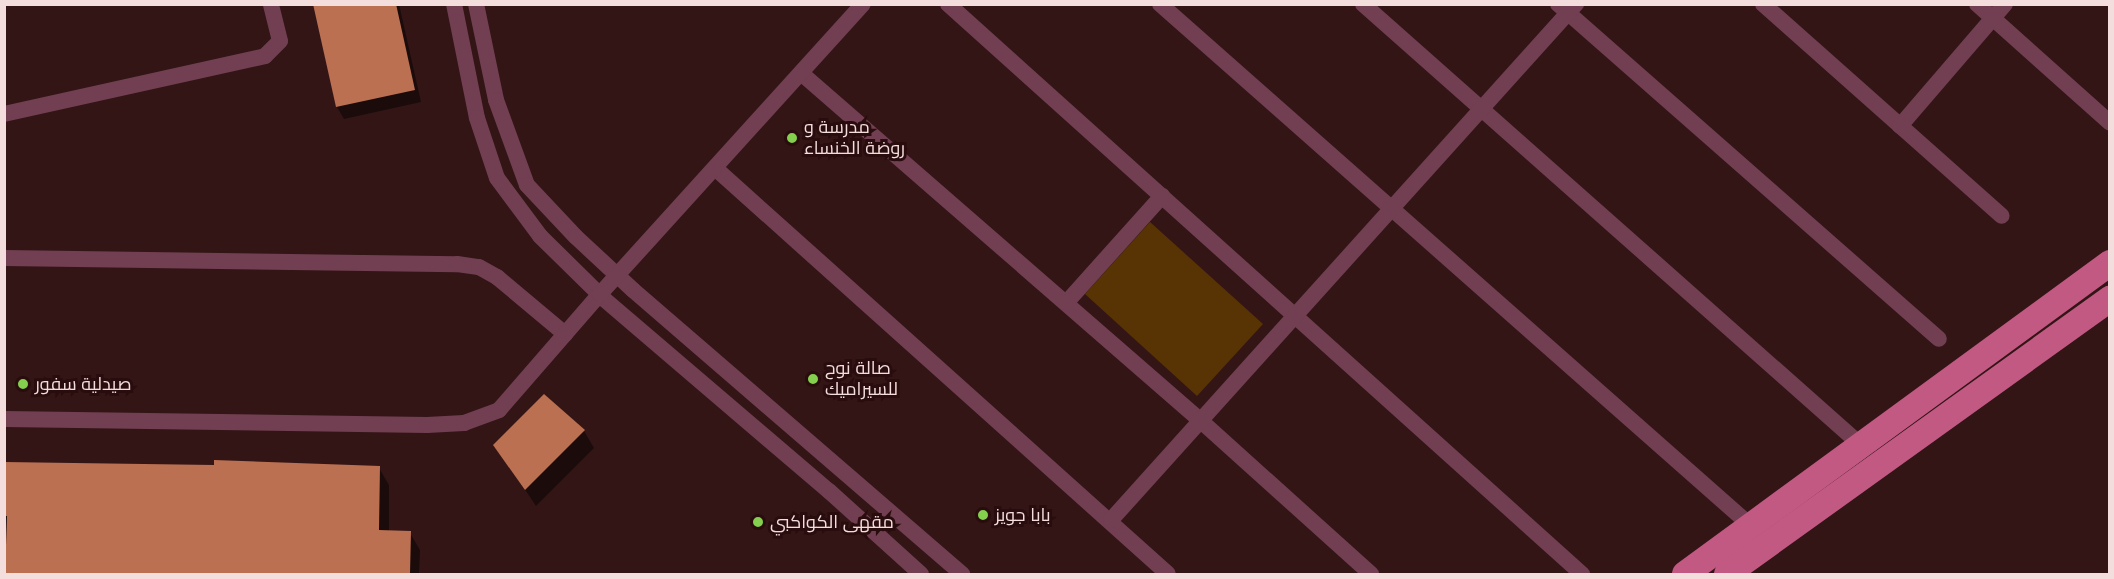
<!DOCTYPE html>
<html>
<head>
<meta charset="utf-8">
<style>
	body { margin:0 }
	#map { position:relative; width:2114px; height:579px; overflow:hidden; background:#331516; font-family:Lora,Cairo,serif }
	div>[style] { position:absolute }
	.green>* { inset:0; background:#583405 }
	.shadow>* { inset:0; background:#0007 }
	.building>* { inset:0; background:#bb7051 }
	.minor>* { height:16px; margin:-8px; padding:0 8px; transform-origin:8px; border-radius:8px; background:#713f51 }
	.primary>* { height:26px; margin:-13px; padding:0 13px; transform-origin:13px; border-radius:13px; background:#c25983 }
	.dots>* { width:16px; height:16px; translate:-50% -50%; box-sizing:border-box; border:3px solid #290c0d; border-radius:50% }
	span { translate:-50% -50%; white-space:nowrap; text-align:center; line-height:1.15; -webkit-text-stroke:6px #290c0d; paint-order:stroke }
	.poi-label { font-size:18px; color:#f4dedd }
	.left { translate:0 -50%; text-align:left }
	.frame { position:absolute; inset:0; border:6px solid #f4dedd; pointer-events:none }
</style>
</head>
<body>
<div id="map">
	<div class="green">
		<i style="clip-path:polygon(1150px 222px,1263px 324px,1197px 396px,1085px 294px)"></i>
	</div>
	<div class="shadow">
		<i style="clip-path:polygon(314px 4px,399px 4px,421px 102px,344px 119px,337px 107px)"></i>
		<i style="clip-path:polygon(584px 431px,594px 448px,536px 506px,495px 445px)"></i>
		<i style="clip-path:polygon(4px 463px,379px 468px,389px 485px,389px 532px,410px 533px,420px 550px,419px 574px,4px 574px)"></i>
	</div>
	<div class="building">
		<i style="clip-path:polygon(313px 4px,396px 4px,415px 90px,336px 107px)"></i>
		<i style="clip-path:polygon(544px 394px,585px 430px,525px 490px,493px 445px)"></i>
		<i style="clip-path:polygon(214px 460px,380px 466px,379px 530px,411px 531px,410px 574px,5px 574px,7px 516px,4px 516px,4px 462px,214px 465px)"></i>
	</div>
	<div class="minor">
		<i style="left:454px;top:4px;width:116px;rotate:78.6deg"></i>
		<i style="left:477px;top:118px;width:63px;rotate:71.6deg"></i>
		<i style="left:497px;top:178px;width:72px;rotate:53.4deg"></i>
		<i style="left:540px;top:236px;width:90px;rotate:44.5deg"></i>
		<i style="left:604px;top:299px;width:296px;rotate:40.5deg"></i>
		<i style="left:829px;top:491px;width:124px;rotate:42.1deg"></i>
		<i style="left:476px;top:4px;width:98px;rotate:78.2deg"></i>
		<i style="left:496px;top:100px;width:90px;rotate:70deg"></i>
		<i style="left:527px;top:185px;width:71px;rotate:46.7deg"></i>
		<i style="left:576px;top:237px;width:78px;rotate:42.9deg"></i>
		<i style="left:633px;top:290px;width:435px;rotate:40.8deg"></i>
		<i style="left:948px;top:4px;width:853px;rotate:41.96deg"></i>
		<i style="left:1160px;top:4px;width:789px;rotate:41.45deg"></i>
		<i style="left:1363px;top:4px;width:665px;rotate:41.53deg"></i>
		<i style="left:1558px;top:4px;width:507px;rotate:41.32deg"></i>
		<i style="left:1763px;top:4px;width:319px;rotate:41.6deg"></i>
		<i style="left:1977px;top:4px;width:178px;rotate:41.8deg"></i>
		<i style="left:801px;top:73px;width:530px;rotate:41.02deg"></i>
		<i style="left:1201px;top:421px;width:229px;rotate:42deg"></i>
		<i style="left:4px;top:114px;width:267px;rotate:-12.5deg"></i>
		<i style="left:265px;top:56px;width:21px;rotate:-45deg"></i>
		<i style="left:280px;top:41px;width:38px;rotate:-104deg"></i>
		<i style="left:1900px;top:126px;width:161px;rotate:-49.3deg"></i>
		<i style="left:715px;top:168px;width:608px;rotate:41.87deg"></i>
		<i style="left:4px;top:258px;width:453px;rotate:0.8deg"></i>
		<i style="left:457px;top:264px;width:22px;rotate:8deg"></i>
		<i style="left:479px;top:267px;width:21px;rotate:29deg"></i>
		<i style="left:497px;top:277px;width:89px;rotate:40deg"></i>
		<i style="left:1066px;top:303px;width:144px;rotate:-48.1deg"></i>
		<i style="left:4px;top:419px;width:423px;rotate:0.8deg"></i>
		<i style="left:427px;top:425px;width:37px;rotate:-3deg"></i>
		<i style="left:464px;top:423px;width:37px;rotate:-20deg"></i>
		<i style="left:499px;top:410px;width:154px;rotate:-49deg"></i>
		<i style="left:600px;top:294px;width:391px;rotate:-47.8deg"></i>
		<i style="left:1111px;top:520px;width:695px;rotate:-47.98deg"></i>
	</div>
	<div class="primary">
		<i style="left:1685px;top:574px;width:527px;rotate:-36.2deg"></i>
		<i style="left:1727px;top:574px;width:472px;rotate:-35.7deg"></i>
	</div>
	<div class="dots">
		<i style="left:792px;top:138px;background:#84cf4d"></i>
		<i style="left:813px;top:379px;background:#84cf4d"></i>
		<i style="left:23px;top:384px;background:#84cf4d"></i>
		<i style="left:983px;top:515px;background:#84cf4d"></i>
		<i style="left:758px;top:522px;background:#84cf4d"></i>
	</div>
	<div class="poi-label">
		<span class="left" style="left:804px;top:138px">مدرسة و<br>روضة الخنساء</span>
		<span class="left" style="left:825px;top:379px">صالة نوح<br>للسيراميك</span>
		<span class="left" style="left:35px;top:384px">صيدلية سفور</span>
		<span class="left" style="left:995px;top:515px">بابا جويز</span>
		<span class="left" style="left:770px;top:522px">مقهى الكواكبي</span>
	</div>
	<div class="frame"></div>
</div>
</body>
</html>
